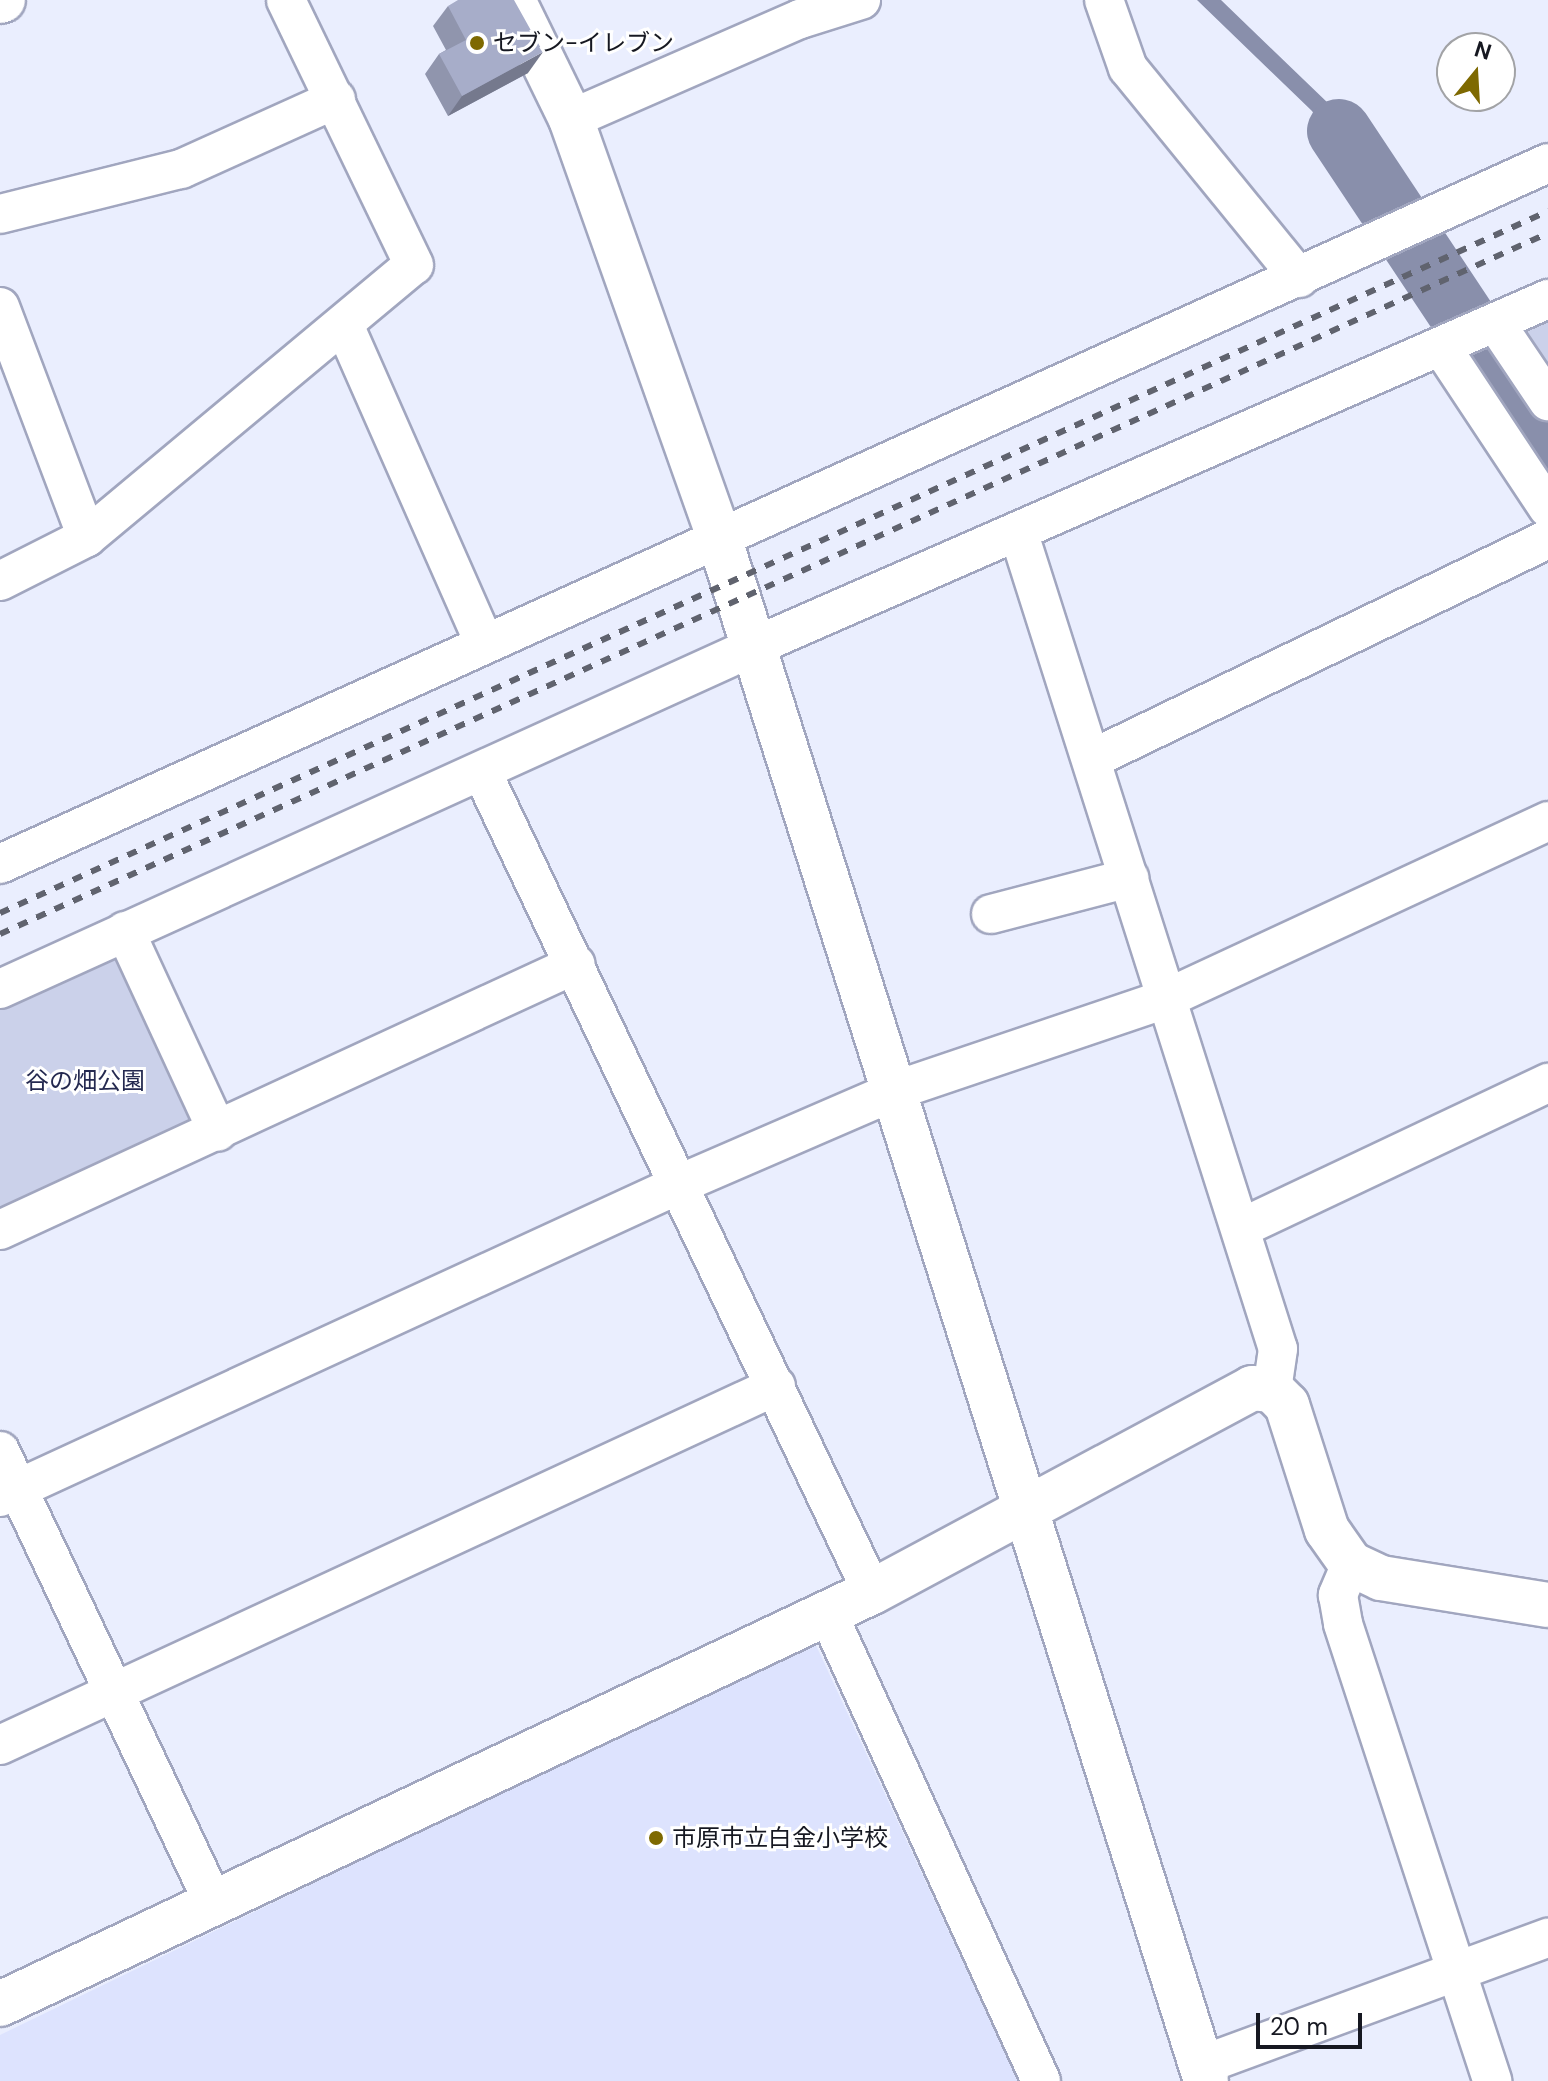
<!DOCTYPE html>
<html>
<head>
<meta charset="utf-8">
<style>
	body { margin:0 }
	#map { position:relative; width:1548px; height:2081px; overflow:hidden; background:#eaeefe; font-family:"DM Sans","Noto Sans JP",sans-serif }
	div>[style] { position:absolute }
	.built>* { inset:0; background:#dde3fe }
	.green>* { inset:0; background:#cbd1ea }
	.water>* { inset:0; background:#898fab }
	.river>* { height:64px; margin:-32px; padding:0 32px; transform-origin:32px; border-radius:32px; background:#898fab }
	.roads { filter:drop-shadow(2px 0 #a1a6bf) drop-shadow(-2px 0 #a1a6bf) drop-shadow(0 2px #a1a6bf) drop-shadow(0 -2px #a1a6bf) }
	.street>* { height:38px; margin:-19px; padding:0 19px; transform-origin:19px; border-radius:19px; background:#fff }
	.secondary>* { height:44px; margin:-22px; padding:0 22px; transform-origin:22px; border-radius:22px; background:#fff }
	.primary>* { height:44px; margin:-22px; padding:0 22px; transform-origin:22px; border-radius:22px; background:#fff }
	.rail>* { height:6px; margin-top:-3px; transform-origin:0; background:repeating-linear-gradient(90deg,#60636e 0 10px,transparent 0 20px) }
	.wall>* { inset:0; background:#9095ad }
	.shaded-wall>* { inset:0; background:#75798d }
	.building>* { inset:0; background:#a7adc9 }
	.dots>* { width:22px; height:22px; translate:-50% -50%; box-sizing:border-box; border:4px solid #fff; border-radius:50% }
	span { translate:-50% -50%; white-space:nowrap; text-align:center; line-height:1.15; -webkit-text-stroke:6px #fff; paint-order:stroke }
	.poi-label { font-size:24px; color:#161821 }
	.left { translate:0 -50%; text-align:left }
	.park-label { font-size:24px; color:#242950 }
	.north { position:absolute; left:1436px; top:32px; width:80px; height:80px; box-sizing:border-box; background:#fff; border:2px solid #a2a3a6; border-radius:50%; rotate:18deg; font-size:22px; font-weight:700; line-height:32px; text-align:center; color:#161821 }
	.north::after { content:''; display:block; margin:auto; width:28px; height:36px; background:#7e6901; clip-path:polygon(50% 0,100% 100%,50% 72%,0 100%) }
	.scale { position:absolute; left:1256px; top:2013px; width:106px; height:36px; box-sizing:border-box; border:4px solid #161821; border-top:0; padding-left:10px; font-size:24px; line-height:28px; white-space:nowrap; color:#161821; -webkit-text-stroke:6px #fff; paint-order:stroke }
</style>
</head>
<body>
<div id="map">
	<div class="built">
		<i style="clip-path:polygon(814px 1641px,1018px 2081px,0 2081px,0 2035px)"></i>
	</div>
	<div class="green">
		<i style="clip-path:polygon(1548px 299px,1548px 401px,1497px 325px)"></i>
		<i style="clip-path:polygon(111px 956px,125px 961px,195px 1113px,190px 1127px,0 1214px,0 1006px)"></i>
	</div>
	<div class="water">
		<i style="clip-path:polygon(1197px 0,1221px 0,1330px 105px,1399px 199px,1374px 212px,1312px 111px)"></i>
	</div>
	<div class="river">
		<i style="left:1339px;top:131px;width:377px;rotate:56.4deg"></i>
	</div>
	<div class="roads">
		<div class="street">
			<i style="left:1104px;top:0;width:72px;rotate:70.6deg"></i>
			<i style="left:1128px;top:68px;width:271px;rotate:50.8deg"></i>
			<i style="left:571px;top:119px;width:250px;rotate:-23.6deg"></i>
			<i style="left:800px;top:19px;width:64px;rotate:-17.3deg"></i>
			<i style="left:0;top:214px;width:187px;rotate:-14deg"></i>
			<i style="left:181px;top:169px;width:170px;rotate:-24.3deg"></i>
			<i style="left:0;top:307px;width:246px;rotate:69.3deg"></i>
			<i style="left:344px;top:325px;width:347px;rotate:66.2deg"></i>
			<i style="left:1497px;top:325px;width:92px;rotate:56.1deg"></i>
			<i style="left:1442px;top:348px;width:192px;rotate:56.5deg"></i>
			<i style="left:1018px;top:531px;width:858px;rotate:72.37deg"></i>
			<i style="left:1278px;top:1349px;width:41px;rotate:98.3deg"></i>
			<i style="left:0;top:581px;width:97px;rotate:-26.8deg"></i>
			<i style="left:87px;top:537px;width:425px;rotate:-39.8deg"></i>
			<i style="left:414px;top:265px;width:294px;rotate:-115.8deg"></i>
			<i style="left:1096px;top:757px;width:502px;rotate:-25.75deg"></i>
			<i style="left:482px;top:772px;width:908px;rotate:64.56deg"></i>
			<i style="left:0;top:864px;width:1699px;rotate:-24.36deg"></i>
			<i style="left:991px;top:914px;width:143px;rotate:-14.6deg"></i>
			<i style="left:125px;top:931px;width:221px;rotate:65.2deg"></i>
			<i style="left:0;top:989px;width:829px;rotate:-24.43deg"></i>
			<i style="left:755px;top:646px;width:866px;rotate:-23.63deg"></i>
			<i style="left:1241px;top:1228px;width:340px;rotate:-25.3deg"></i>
			<i style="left:0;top:1230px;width:634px;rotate:-24.79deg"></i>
			<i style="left:0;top:1451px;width:498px;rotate:64.7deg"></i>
			<i style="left:0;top:1497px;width:751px;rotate:-24.72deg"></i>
			<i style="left:682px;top:1183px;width:234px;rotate:-23.4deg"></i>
			<i style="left:897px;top:1090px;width:281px;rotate:-18.7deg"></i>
			<i style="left:1163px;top:1000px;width:425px;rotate:-24.9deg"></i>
			<i style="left:1351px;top:1564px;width:34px;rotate:113deg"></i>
			<i style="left:1338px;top:1595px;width:29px;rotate:80deg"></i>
			<i style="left:1343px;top:1624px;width:481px;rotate:71.9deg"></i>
			<i style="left:828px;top:1614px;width:513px;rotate:65.48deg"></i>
			<i style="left:0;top:1745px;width:855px;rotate:-24.83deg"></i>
			<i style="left:1202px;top:2065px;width:369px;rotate:-20.2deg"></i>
		</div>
		<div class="secondary">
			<i style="left:513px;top:0;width:132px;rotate:64deg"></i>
			<i style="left:571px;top:119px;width:440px;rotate:70.5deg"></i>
			<i style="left:718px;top:534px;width:1622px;rotate:72.49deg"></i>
			<i style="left:0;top:2004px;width:964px;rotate:-25.29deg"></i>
			<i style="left:872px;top:1592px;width:431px;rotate:-28.2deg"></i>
			<i style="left:1252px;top:1388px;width:20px;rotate:6deg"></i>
			<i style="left:1272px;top:1390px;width:21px;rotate:45deg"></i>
			<i style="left:1287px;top:1405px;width:131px;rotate:72.3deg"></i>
			<i style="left:1327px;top:1530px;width:42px;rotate:54.8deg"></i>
			<i style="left:1351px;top:1564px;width:33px;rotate:25deg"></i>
			<i style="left:1381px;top:1578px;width:169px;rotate:9.2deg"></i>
		</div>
		<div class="primary">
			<i style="left:0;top:1px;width:3px;rotate:-18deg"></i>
		</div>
	</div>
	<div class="rail">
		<i style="left:0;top:913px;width:1700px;rotate:-24.39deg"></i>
		<i style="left:0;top:934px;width:1699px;rotate:-24.36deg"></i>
	</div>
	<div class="wall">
		<i style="clip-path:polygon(448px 6px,528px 73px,448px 116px,425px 74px,439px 54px,446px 50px,433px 26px)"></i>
	</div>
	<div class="shaded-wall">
		<i style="clip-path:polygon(543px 52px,528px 73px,448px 116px,462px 96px)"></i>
	</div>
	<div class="building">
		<i style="clip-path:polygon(458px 0,514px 0,543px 52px,462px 96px,439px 54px,466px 40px,448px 6px)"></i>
	</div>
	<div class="dots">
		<i style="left:477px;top:43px;background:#7e6901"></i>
		<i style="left:656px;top:1838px;background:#7e6901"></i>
	</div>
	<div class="poi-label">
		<span class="left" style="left:493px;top:43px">セブン-イレブン</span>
		<span class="left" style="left:672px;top:1838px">市原市立白金小学校</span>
	</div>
	<div class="park-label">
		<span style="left:85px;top:1081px">谷の畑公園</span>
	</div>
	<div class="north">N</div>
	<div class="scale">20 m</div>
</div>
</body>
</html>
